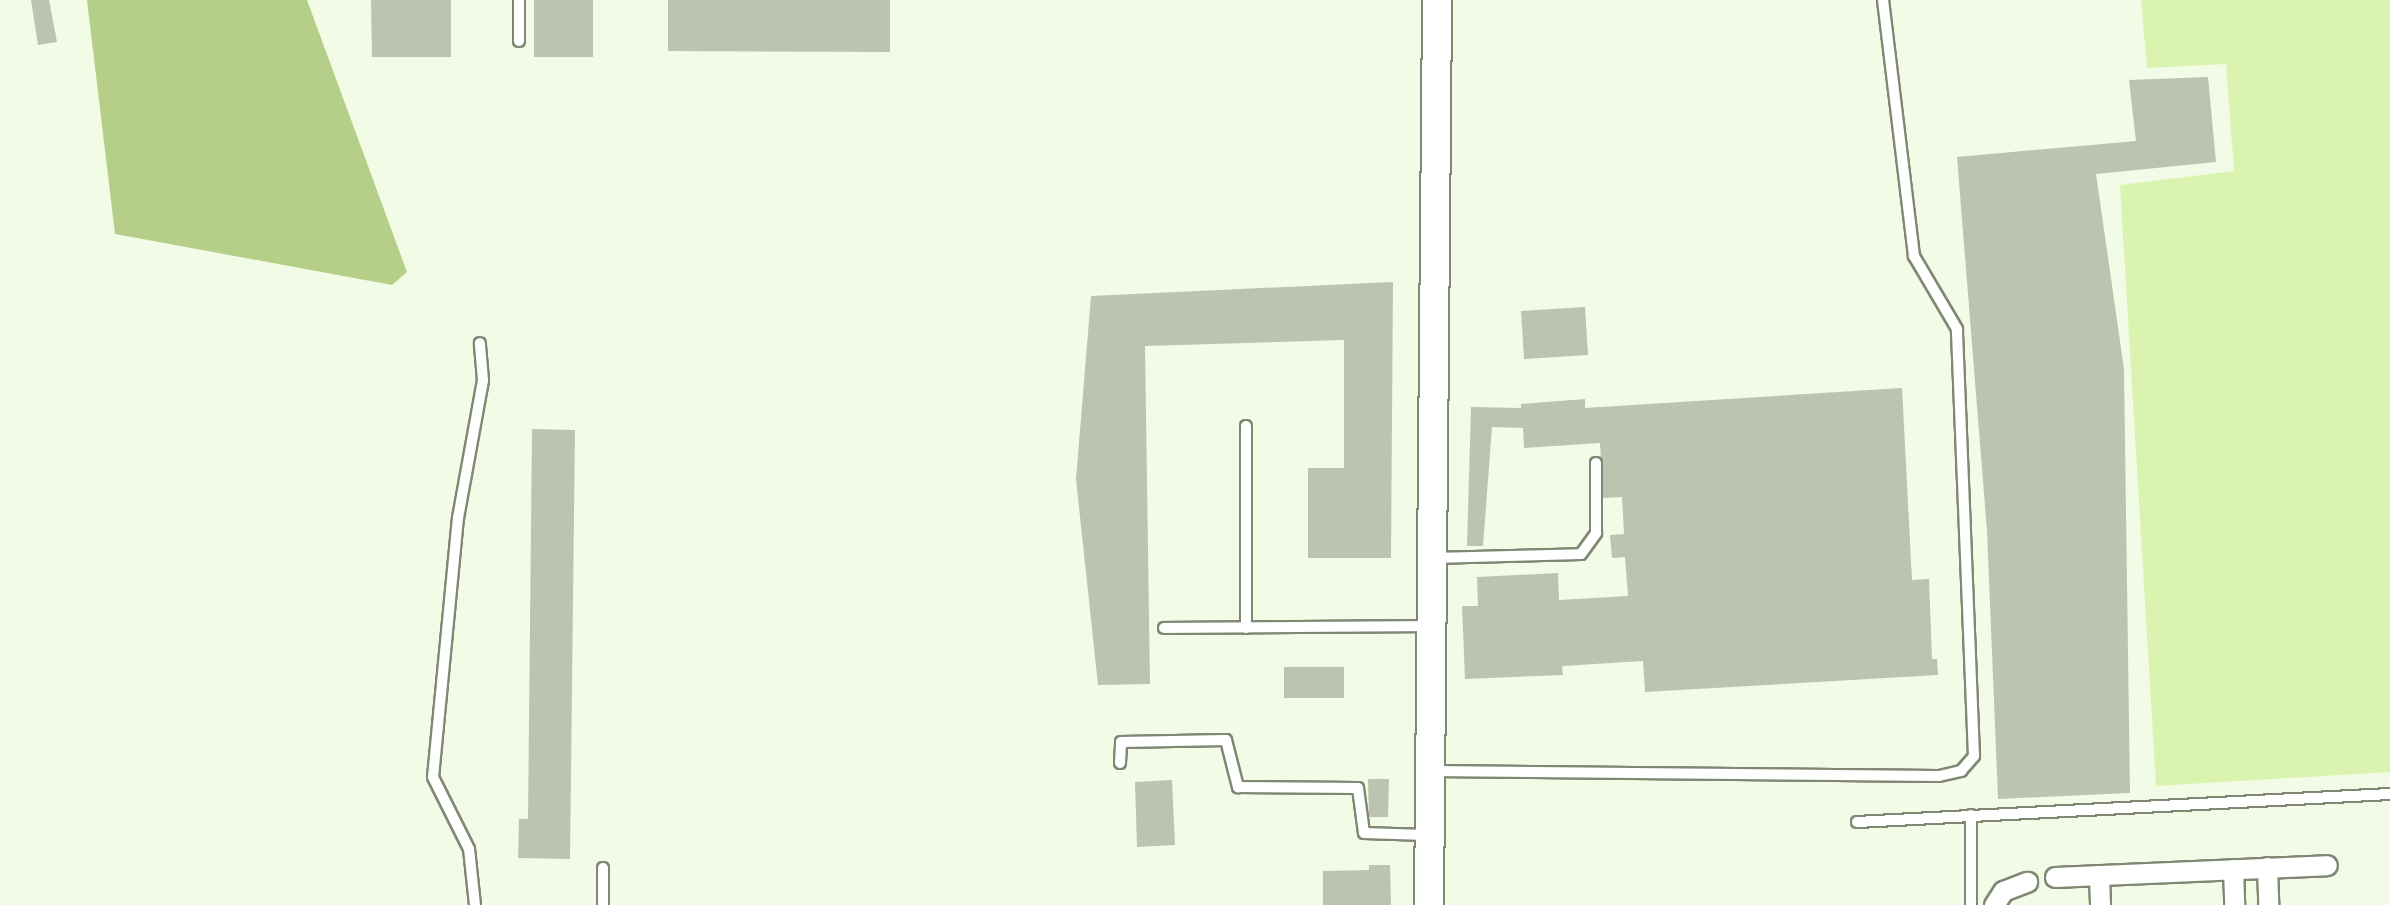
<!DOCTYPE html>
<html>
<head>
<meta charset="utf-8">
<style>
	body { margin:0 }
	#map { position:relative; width:2390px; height:905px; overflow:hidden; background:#f2fbe5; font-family:"Fira Sans",sans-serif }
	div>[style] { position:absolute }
	.green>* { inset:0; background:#daf4b0 }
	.water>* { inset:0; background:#b5cf89 }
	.building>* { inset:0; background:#bcc4af }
	.roads { filter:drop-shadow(2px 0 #808874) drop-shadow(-2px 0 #808874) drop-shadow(0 2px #808874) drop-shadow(0 -2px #808874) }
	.lane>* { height:10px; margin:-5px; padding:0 5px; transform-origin:5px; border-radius:5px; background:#fff }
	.street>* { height:19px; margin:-9.5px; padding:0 9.5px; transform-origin:9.5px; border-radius:9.5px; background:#fff }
	.secondary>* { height:28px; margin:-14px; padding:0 14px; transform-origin:14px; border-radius:14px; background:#fff }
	span { translate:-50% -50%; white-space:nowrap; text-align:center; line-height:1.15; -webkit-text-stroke:7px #f2fbe5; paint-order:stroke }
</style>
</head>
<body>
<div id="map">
	<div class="green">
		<i style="clip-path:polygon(2141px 0,2390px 0,2390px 772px,2156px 786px,2120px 185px,2234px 171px,2226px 64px,2147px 68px)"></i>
	</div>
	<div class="water">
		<i style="clip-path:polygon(87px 0,307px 0,407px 272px,392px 285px,115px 234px)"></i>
	</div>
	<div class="building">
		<i style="clip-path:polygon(31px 0,49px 0,57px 42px,38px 45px)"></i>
		<i style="clip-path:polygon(371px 0,451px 0,451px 57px,372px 57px)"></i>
		<i style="clip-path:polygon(534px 0,593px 0,593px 57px,534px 57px)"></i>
		<i style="clip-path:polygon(668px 0,890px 0,890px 52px,668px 51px)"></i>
		<i style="clip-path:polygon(2208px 77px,2216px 162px,2096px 174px,2124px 369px,2130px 793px,1998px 799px,1987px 531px,1957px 157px,2136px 141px,2129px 80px)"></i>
		<i style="clip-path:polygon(1393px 282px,1391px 558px,1308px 558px,1308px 468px,1344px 468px,1344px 340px,1145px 346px,1150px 684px,1098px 685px,1076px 479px,1091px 296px)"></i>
		<i style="clip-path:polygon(1585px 307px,1588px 355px,1524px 359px,1521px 311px)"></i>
		<i style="clip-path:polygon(1902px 388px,1912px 580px,1929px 579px,1932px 659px,1937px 659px,1938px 675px,1645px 692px,1643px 661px,1562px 666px,1563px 675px,1465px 679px,1462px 606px,1478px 606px,1477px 577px,1558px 573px,1559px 600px,1628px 596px,1625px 557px,1612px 558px,1610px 535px,1624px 534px,1622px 497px,1603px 498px,1600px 443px,1524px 448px,1523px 428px,1492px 427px,1483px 546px,1467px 546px,1471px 407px,1521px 408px,1521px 404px,1585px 399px,1585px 408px)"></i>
		<i style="clip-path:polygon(532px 429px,575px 430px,570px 859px,518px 858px,519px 819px,528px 819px)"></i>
		<i style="clip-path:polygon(1284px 667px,1344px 667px,1344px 698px,1284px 698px)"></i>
		<i style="clip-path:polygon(1368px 779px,1389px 779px,1388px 817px,1369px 817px)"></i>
		<i style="clip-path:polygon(1172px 780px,1175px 845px,1137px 847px,1135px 782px)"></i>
		<i style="clip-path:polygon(1369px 865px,1390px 865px,1391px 905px,1323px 905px,1323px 871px,1369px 870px)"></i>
	</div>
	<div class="roads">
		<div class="lane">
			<i style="left:519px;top:41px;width:41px;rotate:-90deg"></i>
			<i style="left:1433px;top:558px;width:148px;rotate:-1.5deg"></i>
			<i style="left:1581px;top:554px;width:26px;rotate:-54deg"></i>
			<i style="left:1596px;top:533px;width:70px;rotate:-90deg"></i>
			<i style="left:1164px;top:628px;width:267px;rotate:-0.4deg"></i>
			<i style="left:1246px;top:628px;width:202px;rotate:-90deg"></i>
			<i style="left:1120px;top:763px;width:21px;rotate:-87deg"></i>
			<i style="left:1121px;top:742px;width:105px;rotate:-1.1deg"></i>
			<i style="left:1226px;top:740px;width:49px;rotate:75.7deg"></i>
			<i style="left:1238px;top:787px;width:120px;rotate:0.5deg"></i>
			<i style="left:1358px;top:788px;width:45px;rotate:82.4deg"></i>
			<i style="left:1364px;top:833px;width:62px;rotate:1.8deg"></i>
			<i style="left:1431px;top:771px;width:508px;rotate:0.56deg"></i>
			<i style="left:1939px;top:776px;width:23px;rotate:-13deg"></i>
			<i style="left:1961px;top:771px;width:20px;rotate:-49deg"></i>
			<i style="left:1974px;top:756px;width:427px;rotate:-92.3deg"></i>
			<i style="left:1957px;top:329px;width:85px;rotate:-120.5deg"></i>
			<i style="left:1914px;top:256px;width:258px;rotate:-96.9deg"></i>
			<i style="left:1857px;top:822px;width:534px;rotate:-3.01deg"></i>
			<i style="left:603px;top:868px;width:37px;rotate:90deg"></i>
			<i style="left:475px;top:905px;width:56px;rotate:-96.1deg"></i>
			<i style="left:469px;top:849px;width:80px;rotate:-116.6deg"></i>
			<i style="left:433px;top:777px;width:260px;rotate:-84.5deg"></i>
			<i style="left:458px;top:518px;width:140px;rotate:-79.7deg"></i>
			<i style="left:483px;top:380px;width:37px;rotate:-95deg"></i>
			<i style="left:1971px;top:905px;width:90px;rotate:-90deg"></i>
		</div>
		<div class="street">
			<i style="left:2267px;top:867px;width:38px;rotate:88deg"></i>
			<i style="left:2233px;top:869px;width:36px;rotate:88deg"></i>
			<i style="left:2099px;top:875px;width:30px;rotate:88deg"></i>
			<i style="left:2055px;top:877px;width:272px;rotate:-2.5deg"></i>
			<i style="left:1994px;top:905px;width:17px;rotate:-57deg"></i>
			<i style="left:2003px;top:891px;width:26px;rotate:-21deg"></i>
		</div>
		<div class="secondary">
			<i style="left:1429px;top:905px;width:905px;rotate:-89.49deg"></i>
		</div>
	</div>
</div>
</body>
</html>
